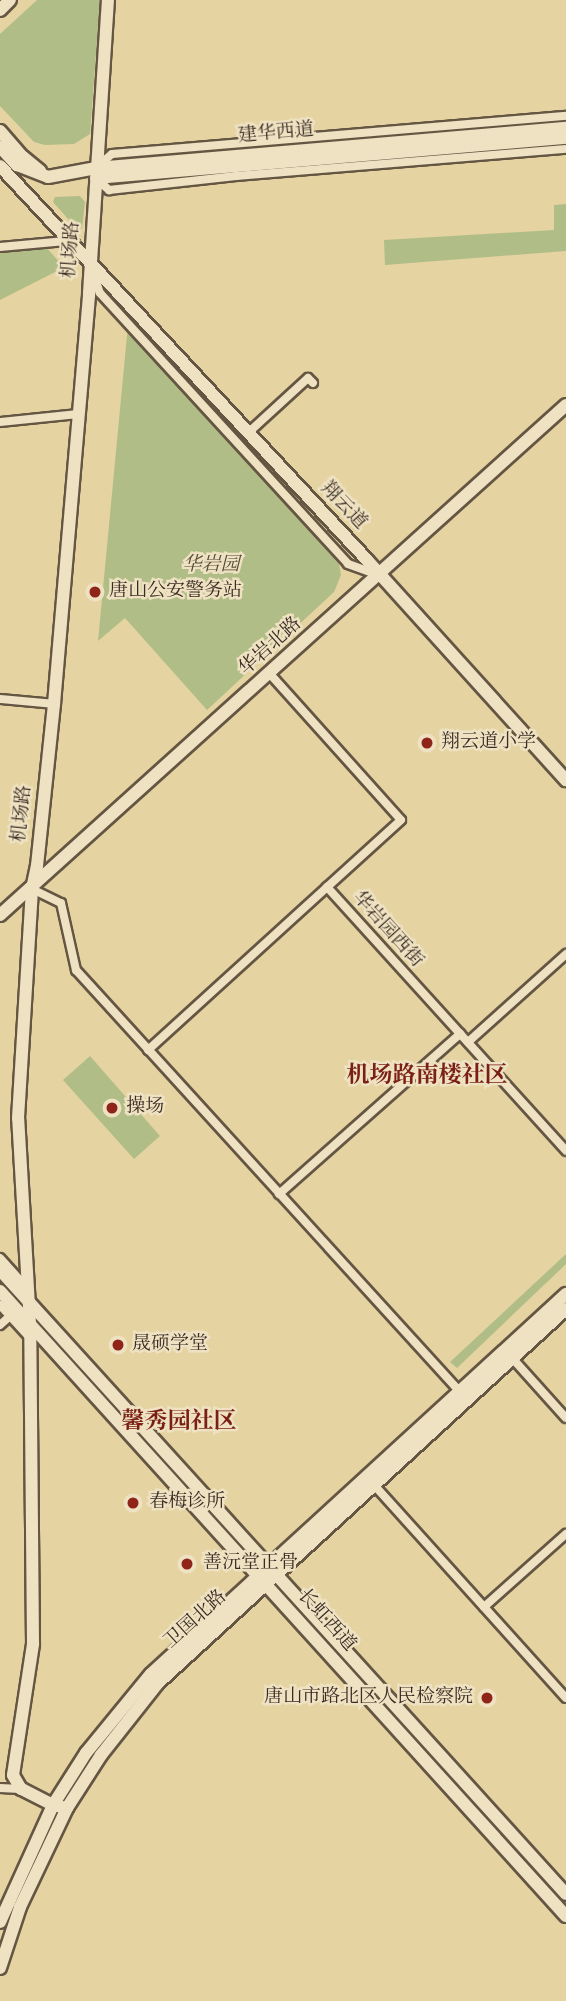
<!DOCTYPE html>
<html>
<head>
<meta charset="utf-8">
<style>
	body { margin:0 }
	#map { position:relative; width:566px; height:2001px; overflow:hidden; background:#e5d3a1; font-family:"Old Standard TT","Noto Serif SC",serif }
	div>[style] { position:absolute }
	.green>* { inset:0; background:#b1bd87 }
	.roads { filter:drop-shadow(2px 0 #655643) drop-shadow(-2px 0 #655643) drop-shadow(0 2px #655643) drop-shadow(0 -2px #655643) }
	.street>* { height:8px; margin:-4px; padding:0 4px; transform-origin:4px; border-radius:4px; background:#eee2c2 }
	.secondary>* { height:12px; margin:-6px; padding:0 6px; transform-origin:6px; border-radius:6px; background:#eee2c2 }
	.dots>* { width:19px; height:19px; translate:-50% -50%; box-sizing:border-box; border:4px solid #eee2c2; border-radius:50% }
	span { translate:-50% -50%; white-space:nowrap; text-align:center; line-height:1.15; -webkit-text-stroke:5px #eee2c2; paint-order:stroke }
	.street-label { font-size:19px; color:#3a2c24 }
	.park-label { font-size:19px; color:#524938; font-style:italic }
	.poi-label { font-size:19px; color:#3a2c24 }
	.left { translate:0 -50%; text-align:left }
	.right { translate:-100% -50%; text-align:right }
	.quarter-label { font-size:23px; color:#7a1f14; font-weight:700 }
</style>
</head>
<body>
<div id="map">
	<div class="green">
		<i style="clip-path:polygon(37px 0,100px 0,90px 134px,74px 144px,45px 145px,34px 142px,0 106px,0 34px)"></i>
		<i style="clip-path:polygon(80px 196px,85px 202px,82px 229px,77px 229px,53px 202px,55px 197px)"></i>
		<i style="clip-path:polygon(566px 204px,566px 251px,385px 265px,384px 240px,554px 230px,554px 205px)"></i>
		<i style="clip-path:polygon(46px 247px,61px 264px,61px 269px,0 300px,0 252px)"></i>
		<i style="clip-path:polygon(128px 325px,339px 564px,341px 575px,334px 592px,207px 710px,125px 618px,98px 641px)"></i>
		<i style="clip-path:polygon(90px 1056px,160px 1136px,134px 1159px,63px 1080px)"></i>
		<i style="clip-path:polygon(566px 1254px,566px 1264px,457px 1368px,450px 1362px)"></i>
	</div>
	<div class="roads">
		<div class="street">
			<i style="left:98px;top:166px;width:18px;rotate:-41deg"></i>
			<i style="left:112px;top:154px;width:456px;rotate:-4.8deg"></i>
			<i style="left:96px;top:178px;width:18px;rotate:43deg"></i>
			<i style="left:109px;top:190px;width:128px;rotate:-6.3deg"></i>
			<i style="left:236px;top:176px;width:331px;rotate:-4.7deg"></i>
			<i style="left:0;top:247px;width:66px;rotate:-5.2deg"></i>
			<i style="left:93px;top:272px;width:22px;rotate:72deg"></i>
			<i style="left:100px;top:293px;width:367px;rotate:47.5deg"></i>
			<i style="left:348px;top:564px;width:32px;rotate:20deg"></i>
			<i style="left:0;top:422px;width:77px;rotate:-5.9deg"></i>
			<i style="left:249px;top:432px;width:80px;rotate:-42.5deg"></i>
			<i style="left:308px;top:378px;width:7px;rotate:45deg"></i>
			<i style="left:270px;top:674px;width:196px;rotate:48.1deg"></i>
			<i style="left:401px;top:820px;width:100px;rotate:137.8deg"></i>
			<i style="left:327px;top:887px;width:356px;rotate:47.8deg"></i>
			<i style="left:0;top:699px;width:54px;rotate:5.3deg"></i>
			<i style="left:32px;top:889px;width:32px;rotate:26deg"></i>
			<i style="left:61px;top:903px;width:69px;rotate:77.4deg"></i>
			<i style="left:76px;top:970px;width:572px;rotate:47.69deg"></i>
			<i style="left:468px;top:1042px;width:132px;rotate:-41.9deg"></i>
			<i style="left:148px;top:1050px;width:242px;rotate:-42.3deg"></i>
			<i style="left:279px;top:1194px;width:242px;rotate:-41.5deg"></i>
			<i style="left:0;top:1258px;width:40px;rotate:48deg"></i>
			<i style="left:0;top:1305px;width:45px;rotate:47.7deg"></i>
			<i style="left:0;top:1325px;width:13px;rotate:-42deg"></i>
			<i style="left:513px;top:1359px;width:79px;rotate:48.1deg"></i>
			<i style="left:375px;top:1486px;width:285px;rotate:48deg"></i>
			<i style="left:484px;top:1607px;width:110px;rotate:-41.7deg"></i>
			<i style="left:0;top:1788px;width:21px;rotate:3deg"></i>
		</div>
		<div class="secondary">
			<i style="left:0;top:10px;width:14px;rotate:-45deg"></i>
			<i style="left:0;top:131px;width:35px;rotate:49deg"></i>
			<i style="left:23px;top:157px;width:22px;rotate:39deg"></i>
			<i style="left:0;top:147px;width:25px;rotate:47deg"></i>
			<i style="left:17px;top:165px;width:33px;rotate:21deg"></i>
			<i style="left:48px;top:177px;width:49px;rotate:-10.6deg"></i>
			<i style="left:96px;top:168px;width:472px;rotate:-4.9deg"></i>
			<i style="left:0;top:166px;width:538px;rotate:47.03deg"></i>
			<i style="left:367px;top:560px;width:297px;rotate:47.9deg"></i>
			<i style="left:96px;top:178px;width:472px;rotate:-4.9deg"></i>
			<i style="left:0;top:915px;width:762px;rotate:-42.02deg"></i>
			<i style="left:0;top:1270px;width:842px;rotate:47.79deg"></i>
			<i style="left:0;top:1291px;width:843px;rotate:47.84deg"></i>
			<i style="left:67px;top:1808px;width:14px;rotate:-168deg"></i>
			<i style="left:53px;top:1805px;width:36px;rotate:-153deg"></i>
			<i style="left:21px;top:1789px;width:16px;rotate:-120deg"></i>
			<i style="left:13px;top:1775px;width:133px;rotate:-81.3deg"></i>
			<i style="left:33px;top:1644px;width:320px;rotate:-90.5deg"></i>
			<i style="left:30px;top:1324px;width:206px;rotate:-93.3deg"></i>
			<i style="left:18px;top:1118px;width:229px;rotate:-86.5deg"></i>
			<i style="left:32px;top:889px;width:24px;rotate:-78deg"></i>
			<i style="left:37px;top:866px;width:163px;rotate:-84deg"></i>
			<i style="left:54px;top:704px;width:412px;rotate:-85.1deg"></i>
			<i style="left:89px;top:293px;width:294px;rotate:-86.3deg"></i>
			<i style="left:0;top:1922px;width:128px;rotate:-65.6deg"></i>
			<i style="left:53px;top:1805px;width:62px;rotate:-57.6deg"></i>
			<i style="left:86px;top:1753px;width:102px;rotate:-50.6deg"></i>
			<i style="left:151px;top:1674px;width:563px;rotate:-42.48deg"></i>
			<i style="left:0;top:1968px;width:64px;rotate:-71.8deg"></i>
			<i style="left:20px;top:1907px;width:110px;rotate:-64.6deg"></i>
			<i style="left:67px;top:1808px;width:63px;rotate:-57.3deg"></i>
			<i style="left:101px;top:1755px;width:90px;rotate:-51.7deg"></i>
			<i style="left:157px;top:1684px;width:555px;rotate:-42.52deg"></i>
		</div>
	</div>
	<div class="dots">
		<i style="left:95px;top:592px;background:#8f2418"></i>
		<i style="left:427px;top:743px;background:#8f2418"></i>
		<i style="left:112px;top:1108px;background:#8f2418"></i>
		<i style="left:118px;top:1345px;background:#8f2418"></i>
		<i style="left:133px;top:1503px;background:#8f2418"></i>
		<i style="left:187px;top:1564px;background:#8f2418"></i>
		<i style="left:487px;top:1698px;background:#8f2418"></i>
	</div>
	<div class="street-label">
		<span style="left:276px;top:134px;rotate:-5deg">建华西道</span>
		<span style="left:72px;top:250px;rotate:-86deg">机场路</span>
		<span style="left:343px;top:506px;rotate:47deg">翔云道</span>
		<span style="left:271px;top:647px;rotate:-42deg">华岩北路</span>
		<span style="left:23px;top:814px;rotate:-84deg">机场路</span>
		<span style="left:387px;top:930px;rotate:48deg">华岩园西街</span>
		<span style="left:196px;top:1620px;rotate:-42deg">卫国北路</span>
		<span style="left:326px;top:1621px;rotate:48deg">长虹西道</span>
	</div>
	<div class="park-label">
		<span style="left:211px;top:566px">华岩园</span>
	</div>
	<div class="poi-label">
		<span class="left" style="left:109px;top:592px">唐山公安警务站</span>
		<span class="left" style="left:441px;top:743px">翔云道小学</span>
		<span class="left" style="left:126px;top:1108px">操场</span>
		<span class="left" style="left:132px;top:1345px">晟硕学堂</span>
		<span class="left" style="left:149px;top:1503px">春梅诊所</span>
		<span class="left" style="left:203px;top:1564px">善沅堂正骨</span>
		<span class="right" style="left:473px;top:1698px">唐山市路北区人民检察院</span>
	</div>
	<div class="quarter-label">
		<span style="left:427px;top:1076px">机场路南楼社区</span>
		<span style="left:179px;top:1422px">馨秀园社区</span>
	</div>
</div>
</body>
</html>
